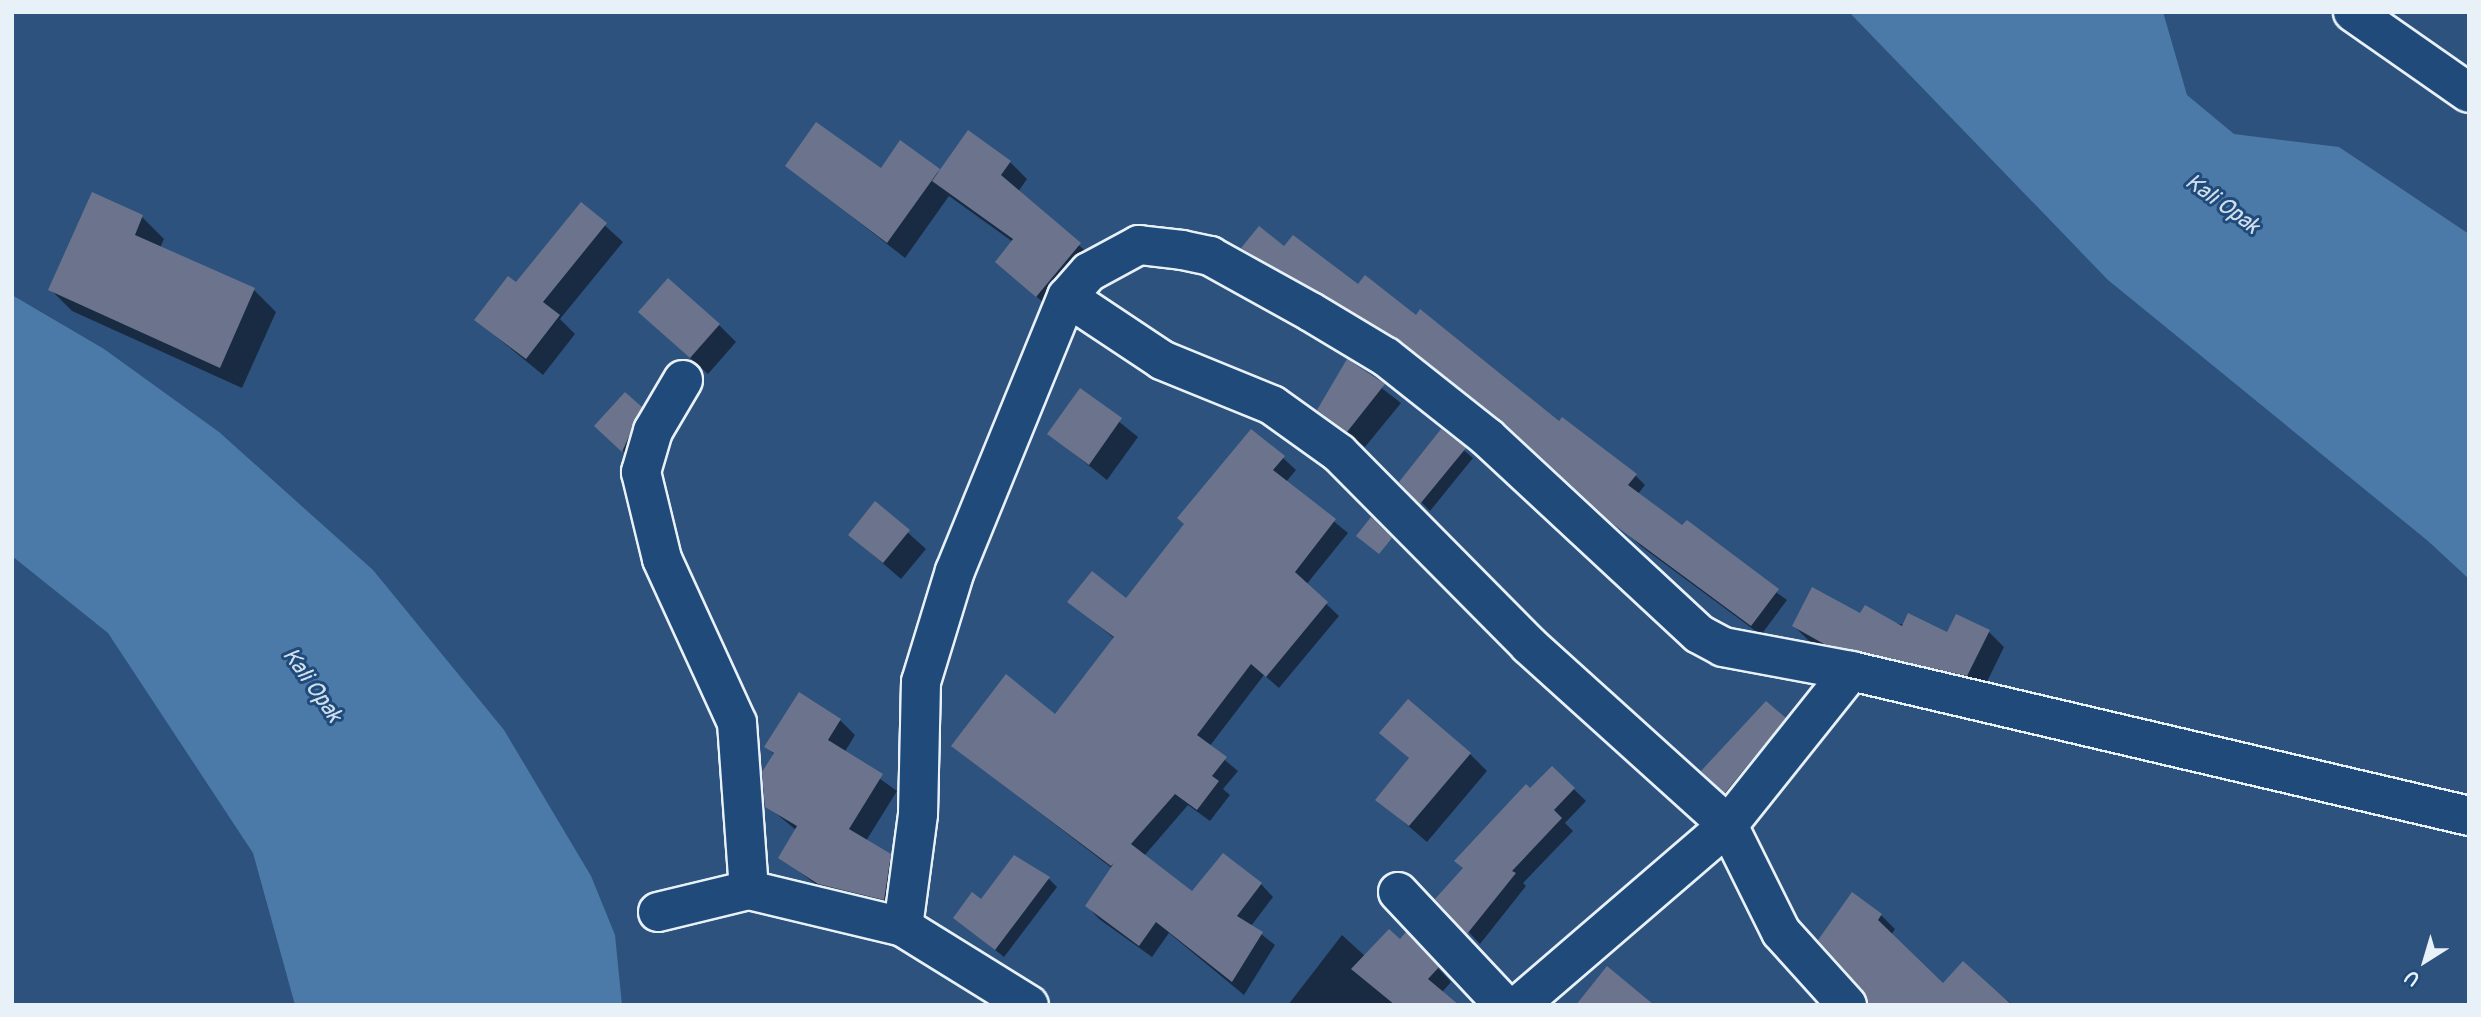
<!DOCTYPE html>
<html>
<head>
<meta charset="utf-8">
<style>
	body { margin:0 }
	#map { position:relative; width:2481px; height:1017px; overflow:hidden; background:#2e527e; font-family:Pangolin,sans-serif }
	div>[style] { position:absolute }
	.water>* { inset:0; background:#4b7aa8 }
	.shadow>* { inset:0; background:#0007 }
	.building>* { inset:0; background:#6c748d }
	.roads { filter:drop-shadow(2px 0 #e8f1f8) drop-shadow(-2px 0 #e8f1f8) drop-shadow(0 2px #e8f1f8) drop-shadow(0 -2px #e8f1f8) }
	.minor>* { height:38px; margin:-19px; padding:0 19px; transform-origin:19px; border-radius:19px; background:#1f4a7a }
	span { translate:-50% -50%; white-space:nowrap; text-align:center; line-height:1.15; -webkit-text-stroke:6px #1f4a7a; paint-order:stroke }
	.water-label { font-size:23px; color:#d0dfec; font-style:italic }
	.frame { position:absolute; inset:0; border:14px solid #e8f1f8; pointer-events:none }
	.north { position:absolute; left:2390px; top:926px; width:70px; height:70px; -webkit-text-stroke:5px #1f4a7a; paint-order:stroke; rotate:217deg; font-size:19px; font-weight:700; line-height:28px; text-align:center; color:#e8f1f8 }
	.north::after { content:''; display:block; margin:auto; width:24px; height:32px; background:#e8f1f8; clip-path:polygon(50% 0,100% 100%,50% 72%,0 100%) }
</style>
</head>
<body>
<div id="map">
	<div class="water">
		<i style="clip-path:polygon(1849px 12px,2163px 12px,2187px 95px,2234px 134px,2339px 147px,2469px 234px,2469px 579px,2428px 541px,2108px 280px)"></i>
		<i style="clip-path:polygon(12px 295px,104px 349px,219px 432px,373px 570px,504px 730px,591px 876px,615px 935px,622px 1005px,295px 1005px,253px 853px,108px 633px,12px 556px)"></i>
	</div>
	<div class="shadow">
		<i style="clip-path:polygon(1010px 162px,1027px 179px,1018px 192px,1097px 261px,1054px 312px,997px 262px,1013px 242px,949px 196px,905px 258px,787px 166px,941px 172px)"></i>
		<i style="clip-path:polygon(93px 194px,142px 217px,164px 239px,160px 248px,254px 290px,276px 312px,242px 388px,72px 311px,50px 289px)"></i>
		<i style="clip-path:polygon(581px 204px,623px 242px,560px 319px,575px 334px,543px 375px,476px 320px,516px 284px)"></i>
		<i style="clip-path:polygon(1244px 248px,1285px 248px,1358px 286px,1635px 475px,1645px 485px,1638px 494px,1787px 600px,1761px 635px,1642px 547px,1513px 429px,1411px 349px)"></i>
		<i style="clip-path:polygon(719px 325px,736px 342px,708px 374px,658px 329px)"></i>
		<i style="clip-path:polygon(1348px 362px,1401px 403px,1365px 447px,1319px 410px)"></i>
		<i style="clip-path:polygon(1081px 391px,1138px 437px,1107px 480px,1049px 434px)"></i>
		<i style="clip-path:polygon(641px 408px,649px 417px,631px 458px,605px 435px)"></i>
		<i style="clip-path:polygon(1441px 431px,1473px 458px,1430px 511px,1401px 482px)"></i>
		<i style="clip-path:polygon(1283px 458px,1296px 470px,1286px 482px,1348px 533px,1306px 585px,1339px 616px,1279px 688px,1264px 675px,1209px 747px,1238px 771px,1223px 789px,1230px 795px,1210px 821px,1188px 805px,1144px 856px,1192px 893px,1261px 884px,1273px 897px,1251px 926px,1275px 945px,1244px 995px,1169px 933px,1152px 957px,1099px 919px,1087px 906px,1113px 869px,953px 746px,1055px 716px,1115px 639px,1070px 602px,1127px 600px)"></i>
		<i style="clip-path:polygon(876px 504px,926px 549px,901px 579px,850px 535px)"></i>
		<i style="clip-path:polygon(1861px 615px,1948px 635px,1989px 632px,2004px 647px,1983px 690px,1841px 658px,1809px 641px,1794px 626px)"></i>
		<i style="clip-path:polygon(799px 695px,840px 720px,855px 735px,844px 753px,897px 791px,866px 841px,905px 870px,899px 913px,835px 899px,780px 857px,796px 830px,767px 806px,775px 755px,766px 747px)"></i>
		<i style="clip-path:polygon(1785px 719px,1798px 733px,1740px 806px,1717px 785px)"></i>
		<i style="clip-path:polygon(1382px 733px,1470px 754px,1487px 771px,1427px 842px,1378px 800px,1410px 759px)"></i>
		<i style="clip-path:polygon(1552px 768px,1586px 801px,1565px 823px,1573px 831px,1523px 883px,1526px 886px,1480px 944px,1437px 899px)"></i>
		<i style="clip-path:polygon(1049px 879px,1057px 887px,1004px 957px,955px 918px,981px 901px)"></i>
		<i style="clip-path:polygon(1881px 915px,1895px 929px,1891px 935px,1944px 985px,1963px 964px,2013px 1005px,1868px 1005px,1865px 990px,1820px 940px)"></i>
		<i style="clip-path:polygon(1342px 935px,1366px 957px,1400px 941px,1419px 948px,1451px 982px,1442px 992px,1455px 1005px,1288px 1005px)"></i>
	</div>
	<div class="building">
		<i style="clip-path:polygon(816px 122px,881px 168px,900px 140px,940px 169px,887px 243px,785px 166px)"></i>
		<i style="clip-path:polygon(968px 130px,1011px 161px,1001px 175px,1081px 243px,1036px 297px,995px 262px,1013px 239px,932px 181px)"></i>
		<i style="clip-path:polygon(92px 192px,143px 215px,135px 235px,255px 288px,220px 368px,48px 290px)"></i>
		<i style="clip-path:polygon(581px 202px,607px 223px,543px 302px,560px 315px,526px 359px,474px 320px,508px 276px,516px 282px)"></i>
		<i style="clip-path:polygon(1259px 226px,1284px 246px,1293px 235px,1358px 284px,1365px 275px,1416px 315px,1420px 309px,1559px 421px,1562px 417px,1637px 474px,1628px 485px,1682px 525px,1687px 520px,1779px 589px,1751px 626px,1613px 524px,1502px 421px,1399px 340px,1241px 248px)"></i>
		<i style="clip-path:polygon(668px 278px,720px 324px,690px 358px,638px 312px)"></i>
		<i style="clip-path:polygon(1347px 359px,1385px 384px,1347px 432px,1317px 410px)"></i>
		<i style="clip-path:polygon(1080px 388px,1122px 418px,1089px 465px,1047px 434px)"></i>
		<i style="clip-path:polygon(625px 392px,642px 407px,622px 452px,594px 426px)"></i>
		<i style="clip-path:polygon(1251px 429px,1285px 456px,1273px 470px,1336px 519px,1295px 572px,1328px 602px,1266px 677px,1251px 664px,1197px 735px,1227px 757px,1212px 776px,1219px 781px,1197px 810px,1175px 794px,1131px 844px,1192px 891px,1223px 853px,1262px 883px,1237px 916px,1263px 932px,1232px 982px,1156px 922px,1139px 946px,1085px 906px,1114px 863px,1111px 866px,951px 746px,1006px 674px,1055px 714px,1114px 637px,1067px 602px,1092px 571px,1126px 598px,1184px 524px,1177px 518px)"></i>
		<i style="clip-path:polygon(1441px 429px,1466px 448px,1420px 504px,1399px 482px)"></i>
		<i style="clip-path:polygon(875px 501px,910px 530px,883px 563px,848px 535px)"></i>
		<i style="clip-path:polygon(1371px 517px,1392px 538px,1379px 554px,1356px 536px)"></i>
		<i style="clip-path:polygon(1812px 587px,1860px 613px,1865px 605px,1902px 626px,1908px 613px,1947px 632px,1956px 614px,1990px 630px,1967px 676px,1824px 644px,1792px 626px)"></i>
		<i style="clip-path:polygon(799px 692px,841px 719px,828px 740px,883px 774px,849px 829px,891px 854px,884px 900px,818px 884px,778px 858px,797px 826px,765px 807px,762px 772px,774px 753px,764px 747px)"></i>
		<i style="clip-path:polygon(1408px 699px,1471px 753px,1409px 826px,1375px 800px,1409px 758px,1379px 733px)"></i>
		<i style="clip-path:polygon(1766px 701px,1786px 718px,1725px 793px,1701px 771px)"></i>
		<i style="clip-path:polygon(1552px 766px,1575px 788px,1554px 810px,1562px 818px,1512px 871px,1516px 873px,1467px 934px,1435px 899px,1463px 868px,1454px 861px,1526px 784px,1530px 788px)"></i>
		<i style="clip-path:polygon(1014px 855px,1050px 877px,995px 950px,953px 918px,972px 892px,981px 899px)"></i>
		<i style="clip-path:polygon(1852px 892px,1882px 914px,1878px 920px,1943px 983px,1963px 961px,2012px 1005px,1868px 1005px,1863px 990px,1818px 940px)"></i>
		<i style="clip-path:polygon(1389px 929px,1400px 939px,1406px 932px,1439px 967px,1428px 979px,1459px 1005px,1395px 1005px,1351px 969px)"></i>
		<i style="clip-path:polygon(1607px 966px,1654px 1005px,1576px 1005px)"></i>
	</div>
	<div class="roads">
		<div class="minor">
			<i style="left:2353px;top:12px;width:141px;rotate:34.9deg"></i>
			<i style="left:683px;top:380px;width:59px;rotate:120.5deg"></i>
			<i style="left:653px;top:431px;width:43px;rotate:106.3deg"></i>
			<i style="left:641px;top:472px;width:89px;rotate:76.4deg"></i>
			<i style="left:662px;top:559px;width:180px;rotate:65.4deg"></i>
			<i style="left:737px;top:723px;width:167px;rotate:85.9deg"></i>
			<i style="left:1398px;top:892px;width:155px;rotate:46.8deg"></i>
			<i style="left:658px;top:912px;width:94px;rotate:-13.6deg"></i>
			<i style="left:749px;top:890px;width:158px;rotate:13.5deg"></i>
			<i style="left:903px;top:927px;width:148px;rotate:31.8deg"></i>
			<i style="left:903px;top:927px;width:114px;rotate:-82.4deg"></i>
			<i style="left:918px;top:814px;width:132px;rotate:-88.7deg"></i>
			<i style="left:921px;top:682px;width:116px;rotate:-73deg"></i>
			<i style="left:955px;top:571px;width:296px;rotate:-67.8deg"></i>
			<i style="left:1519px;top:1005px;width:276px;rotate:-40.7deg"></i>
			<i style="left:1728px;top:825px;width:197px;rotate:-51.4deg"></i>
			<i style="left:1847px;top:1005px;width:98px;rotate:-132.1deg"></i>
			<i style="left:1781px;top:932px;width:119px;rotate:-116.4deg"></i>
			<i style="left:1728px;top:825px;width:268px;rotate:-137.9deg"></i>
			<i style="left:1529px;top:645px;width:270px;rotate:-134.7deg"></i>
			<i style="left:1339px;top:453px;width:82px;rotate:-144.4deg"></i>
			<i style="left:1272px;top:405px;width:119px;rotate:-157.8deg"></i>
			<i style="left:1162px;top:360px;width:114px;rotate:-146.4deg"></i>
			<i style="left:1067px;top:297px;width:33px;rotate:-49deg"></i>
			<i style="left:1089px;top:272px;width:57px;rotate:-28.4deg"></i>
			<i style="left:1139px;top:245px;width:43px;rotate:6.6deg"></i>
			<i style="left:1182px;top:250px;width:29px;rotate:12deg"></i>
			<i style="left:1210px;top:256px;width:115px;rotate:29deg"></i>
			<i style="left:1311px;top:312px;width:87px;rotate:31deg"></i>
			<i style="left:1386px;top:357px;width:129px;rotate:38.4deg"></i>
			<i style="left:1487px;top:437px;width:289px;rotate:42.9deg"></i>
			<i style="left:1699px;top:634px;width:27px;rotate:28deg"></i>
			<i style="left:1723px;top:647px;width:130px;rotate:10.6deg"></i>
			<i style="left:1851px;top:671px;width:635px;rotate:13.2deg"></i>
		</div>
	</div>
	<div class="water-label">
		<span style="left:2222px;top:204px;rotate:36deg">Kali Opak</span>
		<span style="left:312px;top:685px;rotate:55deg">Kali Opak</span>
	</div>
	<div class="frame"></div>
	<div class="north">U</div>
</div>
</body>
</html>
